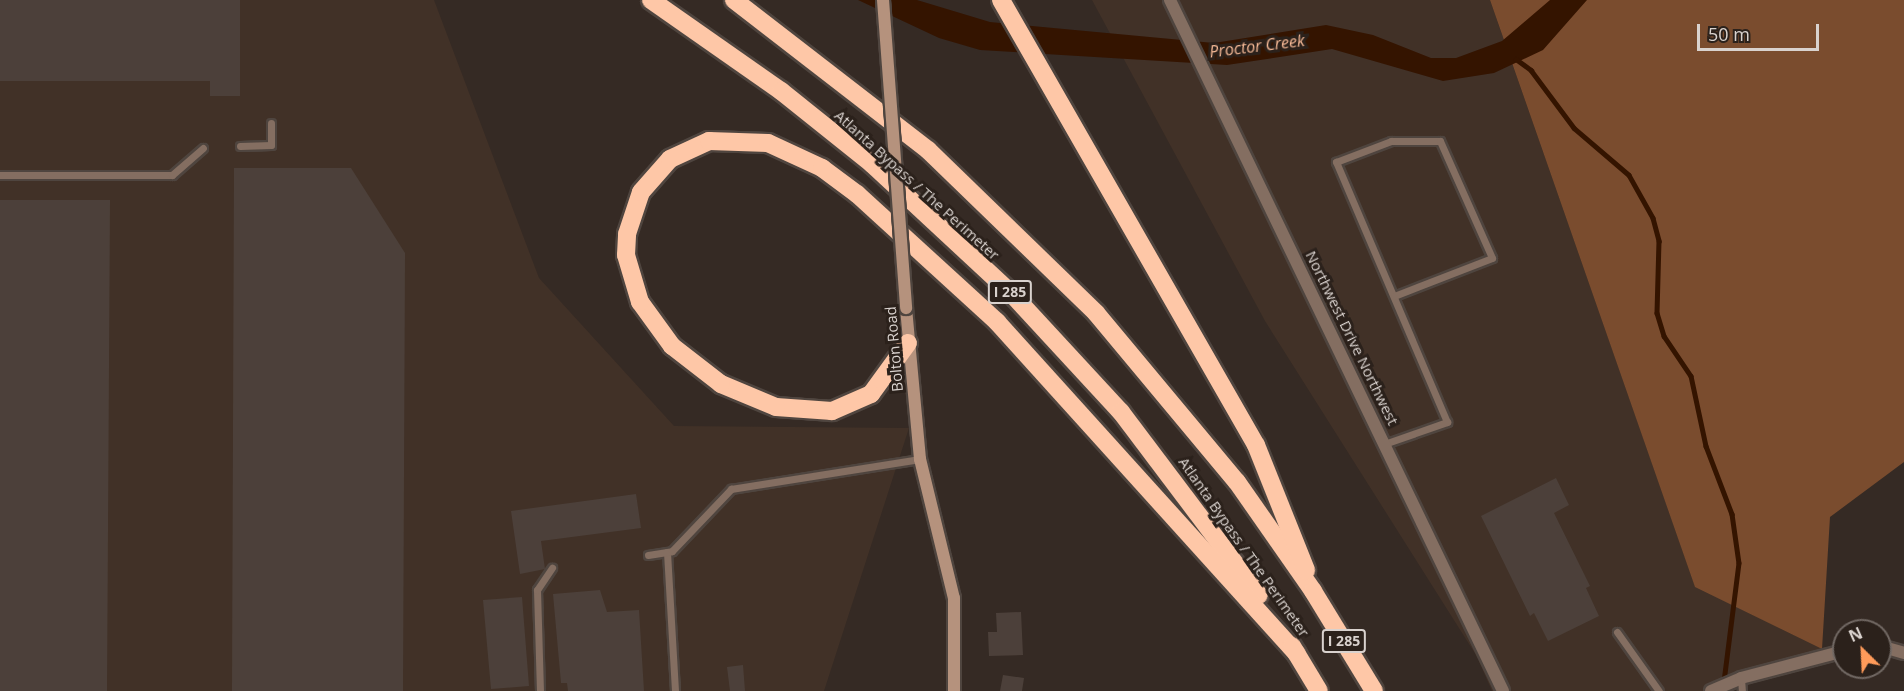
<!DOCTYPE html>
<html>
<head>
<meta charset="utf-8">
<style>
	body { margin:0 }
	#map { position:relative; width:1904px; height:691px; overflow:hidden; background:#352a24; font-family:"Open Sans",sans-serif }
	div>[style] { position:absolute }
	.built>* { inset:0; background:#413127 }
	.forest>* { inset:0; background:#7a4c2e }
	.water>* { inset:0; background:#341400 }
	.stream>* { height:4.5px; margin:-2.25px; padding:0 2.25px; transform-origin:2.25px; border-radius:2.25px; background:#341400 }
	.building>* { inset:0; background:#4c403a }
	.roads { filter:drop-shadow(2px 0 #4f453f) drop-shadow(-2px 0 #4f453f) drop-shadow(0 2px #4f453f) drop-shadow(0 -2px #4f453f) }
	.service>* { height:7px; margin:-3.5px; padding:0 3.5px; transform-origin:3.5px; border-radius:3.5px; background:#846e61 }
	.tertiary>* { height:12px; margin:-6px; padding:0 6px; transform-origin:6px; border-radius:6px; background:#846e61 }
	.secondary>* { height:12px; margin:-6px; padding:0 6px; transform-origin:6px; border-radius:6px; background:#b5927d }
	.motorway>* { height:18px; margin:-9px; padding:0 9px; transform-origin:9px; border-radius:9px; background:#fec7a7 }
	.bridges { filter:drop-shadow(2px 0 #4f453f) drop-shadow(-2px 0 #4f453f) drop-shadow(0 2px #4f453f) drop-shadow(0 -2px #4f453f) }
	.secondary-bridge>* { height:12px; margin:-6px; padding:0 6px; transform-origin:6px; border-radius:6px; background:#b5927d }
	span { translate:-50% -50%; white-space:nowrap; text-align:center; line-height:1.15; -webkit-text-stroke:6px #2b211b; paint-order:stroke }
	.shield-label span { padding:2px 4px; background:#2b211b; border:2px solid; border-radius:4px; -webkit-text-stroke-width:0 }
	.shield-label { font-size:14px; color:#d9d2ce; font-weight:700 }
	.street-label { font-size:15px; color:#d9d2ce }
	.water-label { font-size:16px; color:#f9bc98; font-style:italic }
	.north { position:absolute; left:1832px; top:619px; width:60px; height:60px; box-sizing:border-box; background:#2b211b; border:2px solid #716863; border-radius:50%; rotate:336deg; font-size:16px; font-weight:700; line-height:24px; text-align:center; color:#d9d2ce }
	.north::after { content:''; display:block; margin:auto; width:21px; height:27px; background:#ff9b5a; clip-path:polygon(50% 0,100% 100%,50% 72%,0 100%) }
	.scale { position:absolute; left:1697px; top:24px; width:122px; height:27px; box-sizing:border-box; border:3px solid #d9d2ce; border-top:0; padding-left:8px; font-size:18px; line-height:21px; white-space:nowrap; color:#d9d2ce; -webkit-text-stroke:4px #2b211b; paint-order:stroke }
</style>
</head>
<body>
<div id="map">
	<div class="built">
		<i style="clip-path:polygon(0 0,434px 0,539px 278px,674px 426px,909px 428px,824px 691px,0 691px)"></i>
		<i style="clip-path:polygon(1092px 0,1490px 0,1695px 586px,1822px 649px,1720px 691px,1492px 691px,1476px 655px,1265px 321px)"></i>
	</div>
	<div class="forest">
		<i style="clip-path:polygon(1490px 0,1904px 0,1904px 462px,1830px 517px,1822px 649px,1695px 587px)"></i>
	</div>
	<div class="water">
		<i style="clip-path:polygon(858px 0,917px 0,990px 22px,1214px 43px,1326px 25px,1373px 35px,1431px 58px,1456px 58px,1502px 41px,1550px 0,1587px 0,1543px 50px,1494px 73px,1443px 81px,1332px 49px,1227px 65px,980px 50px,939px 38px)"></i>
	</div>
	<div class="stream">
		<i style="left:1516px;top:59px;width:19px;rotate:36deg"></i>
		<i style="left:1531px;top:70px;width:72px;rotate:53.4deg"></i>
		<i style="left:1574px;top:128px;width:72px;rotate:40.5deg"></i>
		<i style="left:1629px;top:175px;width:49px;rotate:60.8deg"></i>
		<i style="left:1653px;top:218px;width:24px;rotate:75deg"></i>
		<i style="left:1659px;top:241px;width:72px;rotate:91.6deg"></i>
		<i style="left:1657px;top:313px;width:24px;rotate:73deg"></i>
		<i style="left:1664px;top:336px;width:48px;rotate:56deg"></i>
		<i style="left:1691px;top:376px;width:72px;rotate:77.9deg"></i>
		<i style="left:1706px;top:446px;width:73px;rotate:69.1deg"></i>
		<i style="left:1732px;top:514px;width:49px;rotate:81.9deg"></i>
		<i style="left:1739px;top:563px;width:120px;rotate:97.2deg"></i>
	</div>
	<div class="building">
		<i style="clip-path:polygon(0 0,240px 0,240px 96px,210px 96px,210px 81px,0 81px)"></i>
		<i style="clip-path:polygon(234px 168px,351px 168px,405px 253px,403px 691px,232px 691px)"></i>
		<i style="clip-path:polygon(0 200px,110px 200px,107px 691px,0 691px)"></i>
		<i style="clip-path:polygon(1556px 478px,1569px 505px,1554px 513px,1590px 586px,1586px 588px,1599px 616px,1548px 641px,1534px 613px,1530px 616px,1481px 516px)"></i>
		<i style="clip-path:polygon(636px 494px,641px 528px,541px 541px,545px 569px,520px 574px,511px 511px)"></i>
		<i style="clip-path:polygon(600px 590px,607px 612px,639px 610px,644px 691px,568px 691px,567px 683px,561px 683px,553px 594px)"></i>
		<i style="clip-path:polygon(522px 597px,529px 686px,491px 689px,483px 600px)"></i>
		<i style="clip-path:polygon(1021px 612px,1023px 655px,989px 656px,988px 632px,997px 632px,996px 613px)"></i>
		<i style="clip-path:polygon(743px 665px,745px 691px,730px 691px,727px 667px)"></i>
		<i style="clip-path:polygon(1003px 675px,1024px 678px,1022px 691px,1000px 691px)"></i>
	</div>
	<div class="roads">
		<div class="service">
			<i style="left:240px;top:146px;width:31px;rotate:-2deg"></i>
			<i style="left:271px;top:145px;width:22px;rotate:-90deg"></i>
			<i style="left:0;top:175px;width:172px"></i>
			<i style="left:172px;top:175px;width:41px;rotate:-41.1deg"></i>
			<i style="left:1387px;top:443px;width:64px;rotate:-19.3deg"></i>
			<i style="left:1447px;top:422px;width:283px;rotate:-113.1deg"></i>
			<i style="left:1336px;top:162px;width:59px;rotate:-20.9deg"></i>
			<i style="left:1391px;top:141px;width:49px"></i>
			<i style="left:1440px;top:141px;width:128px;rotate:66deg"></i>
			<i style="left:1492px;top:258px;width:105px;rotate:158.8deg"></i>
			<i style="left:667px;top:552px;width:139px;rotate:86.7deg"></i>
			<i style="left:648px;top:555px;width:24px;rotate:-9deg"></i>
			<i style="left:672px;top:551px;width:86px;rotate:-46.4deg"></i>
			<i style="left:731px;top:489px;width:191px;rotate:-9deg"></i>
			<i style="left:1617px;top:632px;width:72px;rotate:54.6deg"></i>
			<i style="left:1741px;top:678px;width:13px;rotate:86deg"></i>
			<i style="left:540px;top:691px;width:101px;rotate:-91.7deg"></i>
			<i style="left:537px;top:590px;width:27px;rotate:-56deg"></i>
		</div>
		<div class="tertiary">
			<i style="left:1170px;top:0;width:767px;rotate:64.27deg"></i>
			<i style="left:1880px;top:646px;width:25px;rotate:16deg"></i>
			<i style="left:1711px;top:691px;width:33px;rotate:-23deg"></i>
			<i style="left:1741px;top:678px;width:106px;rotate:-14.7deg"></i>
		</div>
		<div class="secondary">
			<i style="left:906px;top:308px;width:152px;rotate:84.7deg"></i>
			<i style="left:920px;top:459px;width:143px;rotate:76.3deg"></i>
			<i style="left:954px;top:598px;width:93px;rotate:90deg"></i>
		</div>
		<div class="motorway">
			<i style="left:651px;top:0;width:159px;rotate:35deg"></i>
			<i style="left:781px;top:91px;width:117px;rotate:38.7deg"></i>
			<i style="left:872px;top:164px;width:190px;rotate:42.9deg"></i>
			<i style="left:1011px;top:293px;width:162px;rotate:47.3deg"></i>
			<i style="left:1121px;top:412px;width:229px;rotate:53deg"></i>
			<i style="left:734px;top:0;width:245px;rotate:37.7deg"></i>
			<i style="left:928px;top:150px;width:234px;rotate:44.1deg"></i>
			<i style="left:1096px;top:313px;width:220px;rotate:50.2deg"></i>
			<i style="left:1237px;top:482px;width:133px;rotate:55.1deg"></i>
			<i style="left:1313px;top:591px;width:117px;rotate:58.6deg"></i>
			<i style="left:1001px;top:0;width:513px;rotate:60.19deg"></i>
			<i style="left:1256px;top:445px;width:135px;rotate:68.2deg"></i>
			<i style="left:908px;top:343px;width:63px;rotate:126deg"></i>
			<i style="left:871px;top:394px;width:43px;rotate:156.4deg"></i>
			<i style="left:832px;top:411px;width:56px;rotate:-175.9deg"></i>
			<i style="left:776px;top:407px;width:60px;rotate:-157.3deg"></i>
			<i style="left:721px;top:384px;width:62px;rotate:-142.2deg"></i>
			<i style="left:672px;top:346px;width:54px;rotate:-126deg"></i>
			<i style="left:640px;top:302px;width:49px;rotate:-106.6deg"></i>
			<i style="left:626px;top:255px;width:21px;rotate:-87deg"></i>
			<i style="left:627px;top:234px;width:44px;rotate:-71.6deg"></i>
			<i style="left:641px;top:192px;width:44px;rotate:-48.7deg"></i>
			<i style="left:670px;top:159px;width:43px;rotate:-24.8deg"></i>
			<i style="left:709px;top:141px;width:59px;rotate:1.9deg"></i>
			<i style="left:768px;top:143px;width:60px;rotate:24.8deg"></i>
			<i style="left:822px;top:168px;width:44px;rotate:36.6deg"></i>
			<i style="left:857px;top:194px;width:190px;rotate:42.4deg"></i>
			<i style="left:997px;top:322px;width:447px;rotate:47.9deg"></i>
			<i style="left:1292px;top:646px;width:52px;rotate:59deg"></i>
		</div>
	</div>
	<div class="bridges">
		<div class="secondary-bridge">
			<i style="left:883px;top:0;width:309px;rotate:85.7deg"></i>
		</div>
	</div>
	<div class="shield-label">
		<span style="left:1010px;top:292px">I 285</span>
		<span style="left:1344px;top:641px">I 285</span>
	</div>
	<div class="street-label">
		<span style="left:917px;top:185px;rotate:42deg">Atlanta Bypass / The Perimeter</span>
		<span style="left:1352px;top:338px;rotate:64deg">Northwest Drive Northwest</span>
		<span style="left:894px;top:349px;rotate:-95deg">Bolton Road</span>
		<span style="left:1244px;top:547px;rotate:55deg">Atlanta Bypass / The Perimeter</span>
	</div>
	<div class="water-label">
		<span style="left:1257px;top:46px;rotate:-7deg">Proctor Creek</span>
	</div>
	<div class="north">N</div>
	<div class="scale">50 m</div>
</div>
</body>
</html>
